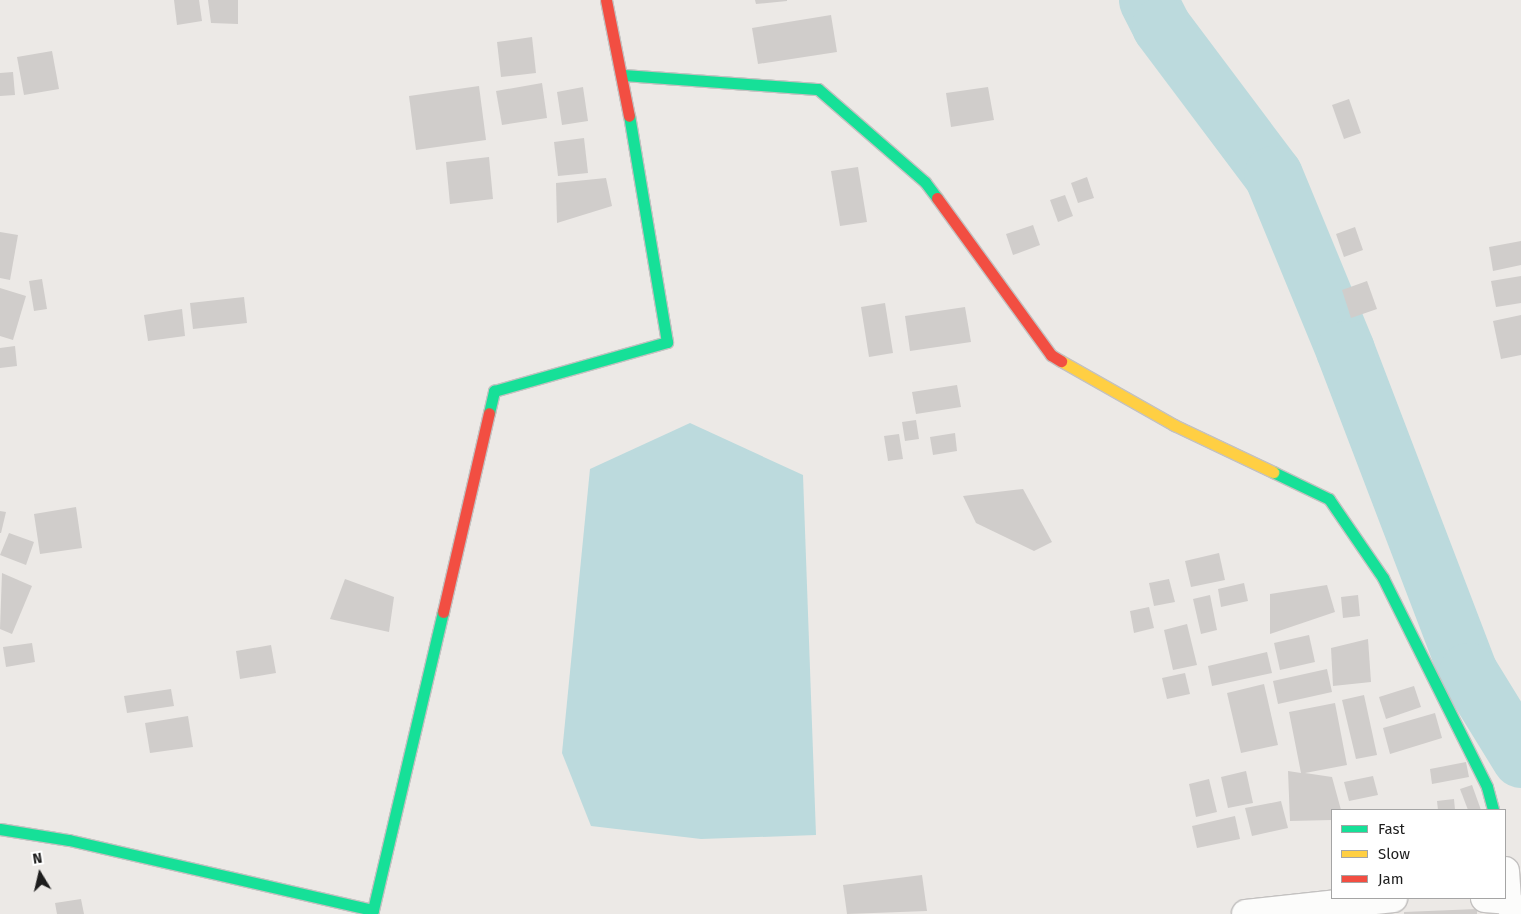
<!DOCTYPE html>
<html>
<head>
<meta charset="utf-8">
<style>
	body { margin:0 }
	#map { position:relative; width:1521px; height:914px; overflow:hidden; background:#ece9e6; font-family:"Fira Sans",sans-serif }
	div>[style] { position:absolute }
	.water>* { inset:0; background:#bcdadd }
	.river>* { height:59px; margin:-29.5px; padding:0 29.5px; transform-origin:29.5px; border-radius:29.5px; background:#bcdadd }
	.building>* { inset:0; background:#d0cdcb }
	.roads { filter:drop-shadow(1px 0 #c3c1c0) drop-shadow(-1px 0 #c3c1c0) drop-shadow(0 1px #c3c1c0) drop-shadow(0 -1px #c3c1c0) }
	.street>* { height:28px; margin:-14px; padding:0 14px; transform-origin:14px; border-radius:14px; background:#fcfcfb }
	.fast>* { height:11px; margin:-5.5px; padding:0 5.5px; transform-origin:5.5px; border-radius:5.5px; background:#16e098 }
	.slow>* { height:11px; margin:-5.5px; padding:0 5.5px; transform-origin:5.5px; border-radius:5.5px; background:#ffcf43 }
	.jam>* { height:11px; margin:-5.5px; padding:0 5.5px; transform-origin:5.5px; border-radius:5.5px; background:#f24e42 }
	span { translate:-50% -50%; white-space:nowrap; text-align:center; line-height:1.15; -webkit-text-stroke:5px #fff; paint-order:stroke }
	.legend { position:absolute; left:1331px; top:809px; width:175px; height:90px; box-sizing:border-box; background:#fff; border:1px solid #a5a5a5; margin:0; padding:6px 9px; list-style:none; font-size:15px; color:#1d1d1d }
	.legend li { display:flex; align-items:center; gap:10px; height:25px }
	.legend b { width:25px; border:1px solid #a5a5a5 }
	.north { position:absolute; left:15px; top:849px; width:50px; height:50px; -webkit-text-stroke:4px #fff; paint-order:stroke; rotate:351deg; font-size:14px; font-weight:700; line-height:20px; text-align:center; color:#1d1d1d }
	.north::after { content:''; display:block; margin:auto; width:18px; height:22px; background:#1d1d1d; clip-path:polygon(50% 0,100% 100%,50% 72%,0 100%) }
</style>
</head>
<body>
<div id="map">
	<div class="water">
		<i style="clip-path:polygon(690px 423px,803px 475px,816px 835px,701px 839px,591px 826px,562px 753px,590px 469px)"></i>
	</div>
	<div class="river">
		<i style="left:1148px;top:0;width:29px;rotate:63deg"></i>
		<i style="left:1161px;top:26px;width:186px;rotate:53.1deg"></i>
		<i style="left:1273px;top:175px;width:189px;rotate:67.6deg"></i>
		<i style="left:1345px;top:350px;width:345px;rotate:69.1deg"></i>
		<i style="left:1468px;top:672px;width:101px;rotate:58.4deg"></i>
	</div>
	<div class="building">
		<i style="clip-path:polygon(174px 0,199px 0,202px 21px,177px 25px)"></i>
		<i style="clip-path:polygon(208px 0,238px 0,238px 24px,211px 23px)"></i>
		<i style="clip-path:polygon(755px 0,787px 0,787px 1px,756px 4px)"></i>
		<i style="clip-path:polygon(831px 15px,837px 52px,758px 64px,752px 28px)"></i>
		<i style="clip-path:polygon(532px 37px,536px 73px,501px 77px,497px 42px)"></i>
		<i style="clip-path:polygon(52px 51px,59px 89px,24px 95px,17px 57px)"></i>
		<i style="clip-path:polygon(13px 72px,15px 95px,0 96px,0 73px)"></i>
		<i style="clip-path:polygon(542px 83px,547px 118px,502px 125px,496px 91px)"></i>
		<i style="clip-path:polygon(479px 86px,486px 140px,416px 150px,409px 96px)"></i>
		<i style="clip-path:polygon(583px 87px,588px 121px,562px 125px,557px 92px)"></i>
		<i style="clip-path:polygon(988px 87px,994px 120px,951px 127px,946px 93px)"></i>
		<i style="clip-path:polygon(1349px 99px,1361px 133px,1344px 139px,1332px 105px)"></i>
		<i style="clip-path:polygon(584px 138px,588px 173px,558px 176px,554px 142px)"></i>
		<i style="clip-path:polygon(489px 157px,493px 199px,450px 204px,446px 162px)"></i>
		<i style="clip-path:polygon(858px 167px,867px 222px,840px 226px,831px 171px)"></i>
		<i style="clip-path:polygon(1087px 177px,1094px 198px,1078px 203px,1071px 183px)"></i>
		<i style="clip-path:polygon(606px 178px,612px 206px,557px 223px,556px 183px)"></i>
		<i style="clip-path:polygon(1065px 195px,1073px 216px,1058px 222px,1050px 200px)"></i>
		<i style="clip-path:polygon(1033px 225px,1040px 245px,1013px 255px,1006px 234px)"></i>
		<i style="clip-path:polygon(1355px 227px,1363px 250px,1344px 257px,1336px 234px)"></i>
		<i style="clip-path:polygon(0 232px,18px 235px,10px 280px,0 278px)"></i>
		<i style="clip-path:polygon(1521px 241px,1521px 265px,1493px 271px,1489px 247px)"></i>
		<i style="clip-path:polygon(1521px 276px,1521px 303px,1496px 307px,1491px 281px)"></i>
		<i style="clip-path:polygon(42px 279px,47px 309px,34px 311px,29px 281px)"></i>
		<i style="clip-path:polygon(1367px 281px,1377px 309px,1351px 318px,1342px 290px)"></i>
		<i style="clip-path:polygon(0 288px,26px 296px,13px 340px,0 336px)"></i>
		<i style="clip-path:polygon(244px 297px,247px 323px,193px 329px,190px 303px)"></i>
		<i style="clip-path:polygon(885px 303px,893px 353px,869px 357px,861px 307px)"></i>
		<i style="clip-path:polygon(965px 307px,971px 342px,910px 351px,905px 316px)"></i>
		<i style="clip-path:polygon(182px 309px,185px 336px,148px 341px,144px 315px)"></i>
		<i style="clip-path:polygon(1521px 315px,1521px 355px,1501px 359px,1493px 321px)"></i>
		<i style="clip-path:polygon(15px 346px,17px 366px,0 368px,0 348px)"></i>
		<i style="clip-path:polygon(957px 385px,961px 407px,916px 414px,912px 392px)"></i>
		<i style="clip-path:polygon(916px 420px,919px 439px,905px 441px,902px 422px)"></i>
		<i style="clip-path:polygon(955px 433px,957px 451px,933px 455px,930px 437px)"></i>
		<i style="clip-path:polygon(899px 434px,903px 459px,888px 461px,884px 436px)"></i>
		<i style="clip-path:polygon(1023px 489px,1052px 542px,1034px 551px,976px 523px,963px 496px)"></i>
		<i style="clip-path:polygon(76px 507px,82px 548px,40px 554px,34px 514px)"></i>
		<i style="clip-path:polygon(0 511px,6px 512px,1px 533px,0 533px)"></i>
		<i style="clip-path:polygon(9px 533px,34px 542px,26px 565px,0 555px)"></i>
		<i style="clip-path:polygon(1219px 553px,1225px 580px,1191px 587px,1185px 561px)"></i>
		<i style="clip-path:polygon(2px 573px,32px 586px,12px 634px,0 629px)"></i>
		<i style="clip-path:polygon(345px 579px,394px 597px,389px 632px,330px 619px)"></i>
		<i style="clip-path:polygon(1169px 579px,1175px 602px,1154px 606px,1149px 583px)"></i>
		<i style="clip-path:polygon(1244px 583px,1248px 601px,1221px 607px,1218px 589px)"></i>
		<i style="clip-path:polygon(1327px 585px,1335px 612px,1270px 634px,1270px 594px)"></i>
		<i style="clip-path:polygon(1210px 595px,1217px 630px,1201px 634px,1193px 599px)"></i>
		<i style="clip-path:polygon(1358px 595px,1360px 616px,1343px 618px,1341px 597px)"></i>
		<i style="clip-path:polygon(1149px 607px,1154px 628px,1134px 633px,1130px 611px)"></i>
		<i style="clip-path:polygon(1187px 624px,1197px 665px,1173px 670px,1164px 630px)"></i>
		<i style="clip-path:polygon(1309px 635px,1315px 662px,1280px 670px,1274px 643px)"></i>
		<i style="clip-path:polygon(1368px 639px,1371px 682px,1333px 686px,1331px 648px)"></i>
		<i style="clip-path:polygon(32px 643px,35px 662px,6px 667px,3px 647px)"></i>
		<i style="clip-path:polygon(271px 645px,276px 673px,240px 679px,236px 651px)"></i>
		<i style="clip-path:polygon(1267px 652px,1272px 673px,1212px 686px,1208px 666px)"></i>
		<i style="clip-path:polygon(1327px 669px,1332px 692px,1278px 704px,1273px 681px)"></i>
		<i style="clip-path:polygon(1185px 673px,1190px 694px,1167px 699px,1162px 678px)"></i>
		<i style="clip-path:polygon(1264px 684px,1278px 745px,1241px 753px,1227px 693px)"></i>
		<i style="clip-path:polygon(1414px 686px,1421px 707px,1386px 719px,1379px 697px)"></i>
		<i style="clip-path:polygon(171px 689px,174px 706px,127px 713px,124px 696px)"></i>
		<i style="clip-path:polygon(1364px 695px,1377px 755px,1356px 759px,1342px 700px)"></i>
		<i style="clip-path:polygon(1335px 703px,1347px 765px,1305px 773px,1332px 777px,1341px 810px,1332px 810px,1332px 820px,1290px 821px,1288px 771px,1301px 773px,1289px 712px)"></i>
		<i style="clip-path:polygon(1435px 713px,1442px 738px,1390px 754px,1383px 728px)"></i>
		<i style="clip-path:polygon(188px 716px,193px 747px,150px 753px,145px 723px)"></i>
		<i style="clip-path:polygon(1466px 762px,1469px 777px,1432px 784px,1430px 769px)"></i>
		<i style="clip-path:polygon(1246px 771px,1253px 803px,1228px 808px,1221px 777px)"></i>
		<i style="clip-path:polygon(1373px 776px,1378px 795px,1349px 801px,1344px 782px)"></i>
		<i style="clip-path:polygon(1209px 779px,1217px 812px,1196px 817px,1189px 784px)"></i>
		<i style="clip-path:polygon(1472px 785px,1481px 810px,1468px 810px,1460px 789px)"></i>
		<i style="clip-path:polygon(1454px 799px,1455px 810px,1438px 810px,1437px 801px)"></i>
		<i style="clip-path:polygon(1281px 801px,1288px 828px,1252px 836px,1245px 808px)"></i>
		<i style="clip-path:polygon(1235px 816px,1240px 839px,1197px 848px,1192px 826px)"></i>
		<i style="clip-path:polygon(922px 875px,927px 911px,847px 914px,843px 885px)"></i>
		<i style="clip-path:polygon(81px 899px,84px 914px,57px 914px,55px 903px)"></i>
		<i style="clip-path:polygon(1477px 909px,1477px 914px,1404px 914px,1404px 912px)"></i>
	</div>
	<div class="roads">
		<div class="street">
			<i style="left:1505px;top:871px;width:29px;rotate:86deg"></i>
			<i style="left:1485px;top:898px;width:22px;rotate:5deg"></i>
			<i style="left:1507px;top:900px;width:17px;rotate:57deg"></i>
			<i style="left:1246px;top:914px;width:148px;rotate:-6.2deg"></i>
		</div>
		<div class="fast">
			<i style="left:622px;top:75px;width:196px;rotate:4.1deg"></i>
			<i style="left:818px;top:89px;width:142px;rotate:41deg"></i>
			<i style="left:925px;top:182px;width:20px;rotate:53deg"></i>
			<i style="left:489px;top:413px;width:23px;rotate:-77deg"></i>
			<i style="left:494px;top:391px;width:180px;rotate:-15.8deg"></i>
			<i style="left:667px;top:342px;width:229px;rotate:-99.5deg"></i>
			<i style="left:1273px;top:472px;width:62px;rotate:25.7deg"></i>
			<i style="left:1329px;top:499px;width:96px;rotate:55.6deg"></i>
			<i style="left:1383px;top:578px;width:233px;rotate:63.5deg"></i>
			<i style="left:1487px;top:787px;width:24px;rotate:75deg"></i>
			<i style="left:0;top:829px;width:70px;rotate:9.1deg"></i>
			<i style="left:69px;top:840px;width:312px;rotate:13deg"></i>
			<i style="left:373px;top:910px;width:306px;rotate:-76.8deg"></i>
		</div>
		<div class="slow">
			<i style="left:1061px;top:361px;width:130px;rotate:29.5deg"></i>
			<i style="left:1174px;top:425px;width:110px;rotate:25.4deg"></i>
		</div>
		<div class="jam">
			<i style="left:606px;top:0;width:118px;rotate:78.8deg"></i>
			<i style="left:937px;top:198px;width:194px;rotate:54deg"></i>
			<i style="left:1051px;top:355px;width:12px;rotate:31deg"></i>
			<i style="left:443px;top:612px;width:204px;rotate:-77deg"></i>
		</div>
	</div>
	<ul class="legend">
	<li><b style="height:6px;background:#16e098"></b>Fast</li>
	<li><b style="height:6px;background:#ffcf43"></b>Slow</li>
	<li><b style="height:6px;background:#f24e42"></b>Jam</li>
	</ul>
	<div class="north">N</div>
</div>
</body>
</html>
